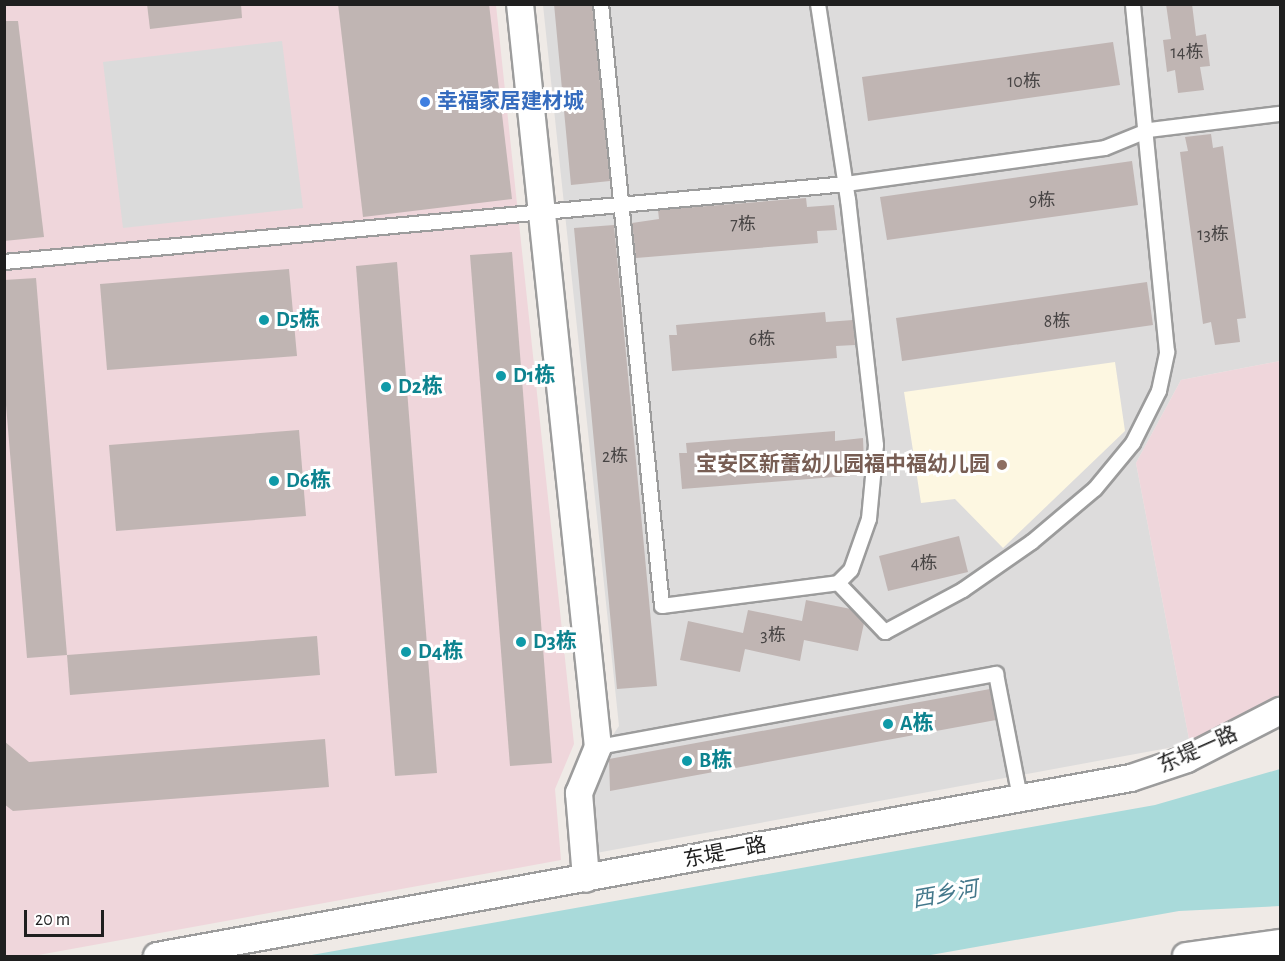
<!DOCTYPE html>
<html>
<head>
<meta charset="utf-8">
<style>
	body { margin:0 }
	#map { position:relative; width:1285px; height:961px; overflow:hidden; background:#efeae6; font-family:"Alegreya Sans","Noto Sans SC",sans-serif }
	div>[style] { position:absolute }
	.residential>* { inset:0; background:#dddcdc }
	.commercial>* { inset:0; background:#efd6db }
	.education>* { inset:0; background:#fdf7e1 }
	.parking>* { inset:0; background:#dbdbdb }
	.water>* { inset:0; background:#a9dada }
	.building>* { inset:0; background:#c0b5b3 }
	.roads { filter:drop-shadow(2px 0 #9c9c9c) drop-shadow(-2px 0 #9c9c9c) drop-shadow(0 2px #9c9c9c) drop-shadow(0 -2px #9c9c9c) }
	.service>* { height:14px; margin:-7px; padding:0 7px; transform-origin:7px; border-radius:7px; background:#fff }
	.minor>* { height:26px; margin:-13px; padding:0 13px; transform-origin:13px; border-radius:13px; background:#fff }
	.dots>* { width:16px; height:16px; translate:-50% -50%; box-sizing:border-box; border:3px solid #fff; border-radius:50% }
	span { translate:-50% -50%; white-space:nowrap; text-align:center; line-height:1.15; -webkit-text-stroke:6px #fff; paint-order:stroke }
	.number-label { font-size:18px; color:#474444 }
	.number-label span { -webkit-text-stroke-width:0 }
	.shop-label { font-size:21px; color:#366cbe; font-weight:700 }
	.left { translate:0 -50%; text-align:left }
	.culture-label { font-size:21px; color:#0d838f; font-weight:700 }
	.education-label { font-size:21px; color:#785e54; font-weight:700 }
	.right { translate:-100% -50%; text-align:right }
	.street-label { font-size:21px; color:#1f1f1f }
	.water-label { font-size:22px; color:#44788b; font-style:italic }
	.frame { position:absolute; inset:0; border:6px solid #1f1f1f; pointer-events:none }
	.scale { position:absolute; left:24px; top:910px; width:80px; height:27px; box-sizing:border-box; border:3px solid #1f1f1f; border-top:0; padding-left:8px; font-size:18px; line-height:21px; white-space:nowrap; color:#1f1f1f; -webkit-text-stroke:4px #fff; paint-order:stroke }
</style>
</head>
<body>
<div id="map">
	<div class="residential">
		<i style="clip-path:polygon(543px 5px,1279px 5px,1280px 361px,1181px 380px,1136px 463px,1190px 744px,596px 853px,582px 781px,619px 726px)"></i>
	</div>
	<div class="commercial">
		<i style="clip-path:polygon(5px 5px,496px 5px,574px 744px,555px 789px,561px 860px,33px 956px,5px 956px)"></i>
		<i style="clip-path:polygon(1280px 361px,1280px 701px,1190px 744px,1136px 463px,1181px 380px)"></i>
	</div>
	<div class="education">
		<i style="clip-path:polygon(1115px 362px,1125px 431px,1003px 548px,955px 499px,921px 503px,904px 392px)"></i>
	</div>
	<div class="parking">
		<i style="clip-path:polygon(282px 41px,303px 208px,123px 228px,103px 62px)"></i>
	</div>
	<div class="water">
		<i style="clip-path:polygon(1280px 769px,1280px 906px,1179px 911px,925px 956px,306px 956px,1155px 805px)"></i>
	</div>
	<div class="building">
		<i style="clip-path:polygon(147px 4px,241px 4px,242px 18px,150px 29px)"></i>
		<i style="clip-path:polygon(338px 4px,489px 4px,512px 199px,363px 217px)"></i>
		<i style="clip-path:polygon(554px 4px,592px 4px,610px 181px,571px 185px)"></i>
		<i style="clip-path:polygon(1166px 4px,1192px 4px,1196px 36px,1206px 34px,1210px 66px,1200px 67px,1204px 90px,1178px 93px,1175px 70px,1167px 72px,1163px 40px,1171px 39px)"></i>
		<i style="clip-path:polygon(4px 21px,18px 21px,44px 237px,4px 241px)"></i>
		<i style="clip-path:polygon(1113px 42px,1120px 85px,868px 121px,862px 77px)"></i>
		<i style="clip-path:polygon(1211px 134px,1213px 148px,1223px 146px,1246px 318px,1237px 319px,1240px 342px,1215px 345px,1211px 322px,1203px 324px,1180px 152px,1188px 151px,1185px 137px)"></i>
		<i style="clip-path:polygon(1132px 161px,1138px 205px,887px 240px,880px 197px)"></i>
		<i style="clip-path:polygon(806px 198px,807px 207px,834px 205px,837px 230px,817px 231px,818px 243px,636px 258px,632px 223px,659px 219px,658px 210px)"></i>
		<i style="clip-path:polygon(614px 225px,657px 686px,617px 689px,574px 228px)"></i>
		<i style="clip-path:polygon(512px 252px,552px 763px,510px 766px,470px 255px)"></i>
		<i style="clip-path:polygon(397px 262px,437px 773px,395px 776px,356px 266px)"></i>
		<i style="clip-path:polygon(289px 269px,297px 356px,107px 370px,100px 284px)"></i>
		<i style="clip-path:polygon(36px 278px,67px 655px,27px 658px,4px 381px,4px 280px)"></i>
		<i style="clip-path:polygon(1147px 282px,1153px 325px,902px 361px,896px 318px)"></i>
		<i style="clip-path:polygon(825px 312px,826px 322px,853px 320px,855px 345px,836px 346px,837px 358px,672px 371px,669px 335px,677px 335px,676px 325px)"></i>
		<i style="clip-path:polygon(299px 430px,306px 516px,116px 531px,109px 445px)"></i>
		<i style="clip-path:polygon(835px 431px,835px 441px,863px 438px,864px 463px,846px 465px,847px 476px,682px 489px,679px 453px,687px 453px,686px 443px)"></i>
		<i style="clip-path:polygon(959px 536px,968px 572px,888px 591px,879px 556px)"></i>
		<i style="clip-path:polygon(806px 600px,851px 609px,864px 623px,858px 651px,804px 640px,800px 661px,745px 649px,740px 672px,680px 660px,688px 621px,743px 633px,748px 610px,802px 621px)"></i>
		<i style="clip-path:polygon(317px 636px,320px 675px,70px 695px,67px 655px)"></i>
		<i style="clip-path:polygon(990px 689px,996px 720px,610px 791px,609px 759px)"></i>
		<i style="clip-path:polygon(325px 739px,329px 787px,13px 811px,4px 804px,4px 741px,29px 762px)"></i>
	</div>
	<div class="roads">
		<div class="service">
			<i style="left:601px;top:4px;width:605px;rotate:84.21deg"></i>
			<i style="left:662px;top:606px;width:177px;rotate:-7.4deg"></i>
			<i style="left:838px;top:583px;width:18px;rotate:-45deg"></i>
			<i style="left:851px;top:570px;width:54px;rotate:-70.6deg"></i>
			<i style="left:869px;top:519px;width:74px;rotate:-84.6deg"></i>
			<i style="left:876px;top:445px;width:247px;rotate:-96.5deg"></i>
			<i style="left:848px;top:200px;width:198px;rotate:-98.7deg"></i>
			<i style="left:4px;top:262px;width:846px;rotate:-5.29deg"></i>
			<i style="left:846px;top:184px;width:261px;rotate:-7.9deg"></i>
			<i style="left:1105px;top:148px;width:48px;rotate:-22.2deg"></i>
			<i style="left:1149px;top:130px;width:132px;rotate:-7deg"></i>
			<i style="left:838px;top:583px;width:68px;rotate:46.2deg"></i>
			<i style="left:885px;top:632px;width:89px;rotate:-28.3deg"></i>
			<i style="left:963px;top:590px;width:84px;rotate:-34.8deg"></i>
			<i style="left:1032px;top:542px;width:82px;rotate:-40.1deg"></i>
			<i style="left:1095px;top:489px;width:60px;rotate:-50.4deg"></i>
			<i style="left:1133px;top:443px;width:58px;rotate:-63.4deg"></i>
			<i style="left:1159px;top:391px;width:40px;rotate:-78deg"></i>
			<i style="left:1167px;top:352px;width:350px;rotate:-95.6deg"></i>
			<i style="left:598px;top:747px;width:405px;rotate:-10.4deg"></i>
			<i style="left:996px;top:674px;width:126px;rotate:79deg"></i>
		</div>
		<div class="minor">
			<i style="left:520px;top:4px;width:747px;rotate:84.01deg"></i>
			<i style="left:598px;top:747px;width:50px;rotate:112.4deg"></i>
			<i style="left:579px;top:793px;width:86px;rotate:85.3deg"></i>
			<i style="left:157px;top:956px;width:990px;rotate:-10.36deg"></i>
			<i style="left:1131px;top:778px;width:59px;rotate:-18.7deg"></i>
			<i style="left:1187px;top:759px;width:105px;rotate:-27.3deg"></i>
			<i style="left:1186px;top:956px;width:95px;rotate:-7.9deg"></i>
		</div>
	</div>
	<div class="dots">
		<i style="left:425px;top:102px;background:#3f7fe0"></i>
		<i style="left:264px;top:320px;background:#0f9aa8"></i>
		<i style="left:501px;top:376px;background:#0f9aa8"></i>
		<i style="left:386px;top:387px;background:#0f9aa8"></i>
		<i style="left:1002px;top:465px;background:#8d6e63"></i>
		<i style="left:274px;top:481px;background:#0f9aa8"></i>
		<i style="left:521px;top:642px;background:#0f9aa8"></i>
		<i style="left:406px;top:652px;background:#0f9aa8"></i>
		<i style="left:888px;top:724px;background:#0f9aa8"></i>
		<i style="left:687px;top:761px;background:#0f9aa8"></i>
	</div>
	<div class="number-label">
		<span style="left:1187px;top:53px">14栋</span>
		<span style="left:1024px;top:82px">10栋</span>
		<span style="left:1042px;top:201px">9栋</span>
		<span style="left:743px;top:225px">7栋</span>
		<span style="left:1213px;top:235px">13栋</span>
		<span style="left:1057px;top:322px">8栋</span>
		<span style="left:762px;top:340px">6栋</span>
		<span style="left:615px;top:457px">2栋</span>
		<span style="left:924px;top:564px">4栋</span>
		<span style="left:773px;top:636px">3栋</span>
	</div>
	<div class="shop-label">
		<span class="left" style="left:437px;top:102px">幸福家居建材城</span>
	</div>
	<div class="culture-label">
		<span class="left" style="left:276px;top:320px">D5栋</span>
		<span class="left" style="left:513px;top:376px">D1栋</span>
		<span class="left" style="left:398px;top:387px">D2栋</span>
		<span class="left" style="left:286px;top:481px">D6栋</span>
		<span class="left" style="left:533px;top:642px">D3栋</span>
		<span class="left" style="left:418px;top:652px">D4栋</span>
		<span class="left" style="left:900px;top:724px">A栋</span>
		<span class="left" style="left:699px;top:761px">B栋</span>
	</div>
	<div class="education-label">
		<span class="right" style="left:990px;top:465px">宝安区新蕾幼儿园福中福幼儿园</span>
	</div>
	<div class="street-label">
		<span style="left:1198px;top:750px;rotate:-24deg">东堤一路</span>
		<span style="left:725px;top:853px;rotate:-11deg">东堤一路</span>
	</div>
	<div class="water-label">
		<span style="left:945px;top:895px;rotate:-10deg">西乡河</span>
	</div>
	<div class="frame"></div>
	<div class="scale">20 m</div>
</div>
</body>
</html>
